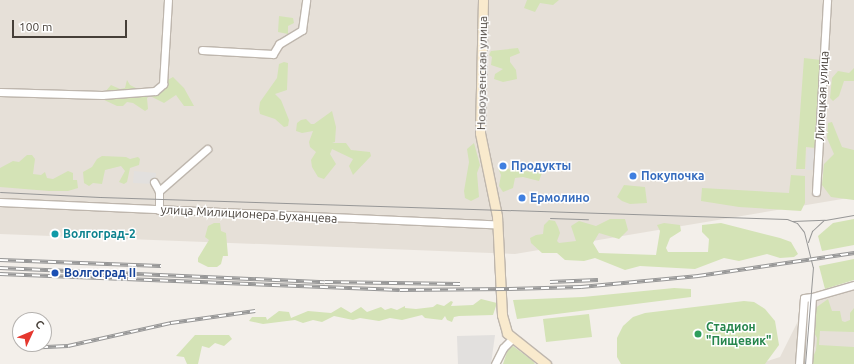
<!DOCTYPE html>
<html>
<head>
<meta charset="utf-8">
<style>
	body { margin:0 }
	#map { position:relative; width:854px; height:364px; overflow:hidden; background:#f3efea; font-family:Ubuntu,sans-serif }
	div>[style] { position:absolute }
	.residential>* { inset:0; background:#e6e0d8 }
	.green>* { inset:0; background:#d4e3b6 }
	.parking>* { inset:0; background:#e2e0de }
	.roads { filter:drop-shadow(1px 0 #beb6ad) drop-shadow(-1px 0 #beb6ad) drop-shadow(0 1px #beb6ad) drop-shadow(0 -1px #beb6ad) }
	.street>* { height:7px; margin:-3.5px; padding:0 3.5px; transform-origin:3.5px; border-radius:3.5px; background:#fff }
	.secondary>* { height:9px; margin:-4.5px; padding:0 4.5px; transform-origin:4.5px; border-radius:4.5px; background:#f9eacd }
	.tram>* { height:1px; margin:-0.5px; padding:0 0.5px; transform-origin:0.5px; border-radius:0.5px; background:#979797 }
	.rail>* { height:4px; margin-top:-2px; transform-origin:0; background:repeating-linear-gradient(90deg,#fff 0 8px,#979797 0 16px); box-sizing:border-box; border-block:1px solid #979797 }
	.dots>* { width:11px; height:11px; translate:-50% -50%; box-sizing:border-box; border:2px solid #fff; border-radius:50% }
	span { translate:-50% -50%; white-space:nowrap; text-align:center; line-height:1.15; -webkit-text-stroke:3px #fff; paint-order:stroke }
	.street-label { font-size:12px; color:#463f38 }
	.shop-label { font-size:12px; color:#366cbe; font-weight:700 }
	.left { translate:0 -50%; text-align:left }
	.culture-label { font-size:12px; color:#0d838f; font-weight:700 }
	.transit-label { font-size:12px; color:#164399; font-weight:700 }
	.leisure-label { font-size:12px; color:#27864d; font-weight:700 }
	.north { position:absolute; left:12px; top:312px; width:40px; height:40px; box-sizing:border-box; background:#fff; border:1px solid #b5b2af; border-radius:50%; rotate:46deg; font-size:11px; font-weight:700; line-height:16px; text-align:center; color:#463f38 }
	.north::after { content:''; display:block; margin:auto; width:14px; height:18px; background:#e5372e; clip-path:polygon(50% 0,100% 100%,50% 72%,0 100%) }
	.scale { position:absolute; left:12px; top:20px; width:115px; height:18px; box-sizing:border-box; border:2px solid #463f38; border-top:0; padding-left:5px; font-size:12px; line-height:14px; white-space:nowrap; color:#463f38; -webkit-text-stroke:3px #fff; paint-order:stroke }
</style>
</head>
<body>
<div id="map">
	<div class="residential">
		<i style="clip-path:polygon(0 0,854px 0,854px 197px,515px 254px,0 234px)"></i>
		<i style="clip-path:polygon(854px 287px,854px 364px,758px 364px,780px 357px,810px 297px)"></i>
	</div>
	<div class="green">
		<i style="clip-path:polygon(527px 0,559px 0,553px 5px,540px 3px,535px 12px,524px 8px)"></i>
		<i style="clip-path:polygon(279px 16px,293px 18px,294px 23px,288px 26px,288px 34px,278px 32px)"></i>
		<i style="clip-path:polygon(518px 48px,520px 53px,510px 57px,510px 62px,516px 70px,517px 79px,503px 82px,494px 79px,495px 74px,503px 69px,491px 65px,492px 57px,489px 55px,491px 51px)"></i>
		<i style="clip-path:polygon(804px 58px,821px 60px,816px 148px,806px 147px,805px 169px,796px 169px)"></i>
		<i style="clip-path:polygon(284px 62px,288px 63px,287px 90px,275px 94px,281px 100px,289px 120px,288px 126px,284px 127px,275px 119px,260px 114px,259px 109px,260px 102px,277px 78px,279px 64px)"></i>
		<i style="clip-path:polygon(854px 68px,854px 81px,844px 81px,839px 96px,833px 101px,830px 98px,832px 78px,838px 71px,849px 73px)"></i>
		<i style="clip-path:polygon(173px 77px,184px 88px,194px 106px,184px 106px,176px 95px,164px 103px,150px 96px,147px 98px,148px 109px,145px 111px,133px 103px,127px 102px,123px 106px,117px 106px,100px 98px,111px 85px,120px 89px,125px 88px,127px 80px,130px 85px,140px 90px,155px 87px)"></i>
		<i style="clip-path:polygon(332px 111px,336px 127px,335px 142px,332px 143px,346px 143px,351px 150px,370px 152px,371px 156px,353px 175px,349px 166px,353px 159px,332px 149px,330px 154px,336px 164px,324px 179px,318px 177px,312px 167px,311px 160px,316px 152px,310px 147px,309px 142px,313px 131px,302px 133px,296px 131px,297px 123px,301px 120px,306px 119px,311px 124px,314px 124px)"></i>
		<i style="clip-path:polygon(832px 122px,842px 147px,854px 150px,854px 200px,831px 197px,822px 185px,824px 164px,834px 154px,827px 138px,828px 123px)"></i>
		<i style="clip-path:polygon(474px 143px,480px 165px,477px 173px,479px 197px,471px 201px,465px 198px,464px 191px,469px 162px,467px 149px)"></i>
		<i style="clip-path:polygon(27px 155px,32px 155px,35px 159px,33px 174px,41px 175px,45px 172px,47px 178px,53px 179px,68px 171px,73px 173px,73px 180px,77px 180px,78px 188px,68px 191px,49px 191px,0 187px,0 168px,13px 161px,19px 162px)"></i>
		<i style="clip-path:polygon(102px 156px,126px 157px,130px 159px,138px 157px,140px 159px,139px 165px,130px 168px,127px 182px,124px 184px,119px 182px,125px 171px,121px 166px,105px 170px,102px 184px,93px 183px,89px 186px,84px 183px,83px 172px,92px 167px,97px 159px)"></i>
		<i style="clip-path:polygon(498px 168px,542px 173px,539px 181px,523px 177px,515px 178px,513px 188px,503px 192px,499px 186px,501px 175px)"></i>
		<i style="clip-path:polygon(791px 175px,805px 176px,805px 203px,801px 211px,739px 207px,701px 201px,702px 188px,789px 193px)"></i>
		<i style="clip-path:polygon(624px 185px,645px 187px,647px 203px,630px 204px,622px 201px,617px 197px)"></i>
		<i style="clip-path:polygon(610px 219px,625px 219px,628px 230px,619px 239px,599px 233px,593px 243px,599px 253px,656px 255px,660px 231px,657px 225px,664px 223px,680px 225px,681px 231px,670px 238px,666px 248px,668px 252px,708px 252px,709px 239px,702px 232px,702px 225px,721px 223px,780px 238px,791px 242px,798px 254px,794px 257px,780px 258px,767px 254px,739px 261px,724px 258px,695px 269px,640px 266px,625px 270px,595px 258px,584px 261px,565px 260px,557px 253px,542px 253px,531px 243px,530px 238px,536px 235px,543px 234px,544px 225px,549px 220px,555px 221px,558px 227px,560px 233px,557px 241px,559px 243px,576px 241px,571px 226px,579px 221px,596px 226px)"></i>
		<i style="clip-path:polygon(854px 219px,854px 245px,822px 251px,818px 236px,833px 223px)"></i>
		<i style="clip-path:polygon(214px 223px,220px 223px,221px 231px,226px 233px,228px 256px,223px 256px,221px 264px,217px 267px,208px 267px,198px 262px,198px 258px,209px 240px,205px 237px,208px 226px)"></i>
		<i style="clip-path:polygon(854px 259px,854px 280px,825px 289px,819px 266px)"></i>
		<i style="clip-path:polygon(674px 288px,691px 289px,691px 297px,517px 319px,513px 300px,583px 297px)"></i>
		<i style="clip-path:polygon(481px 299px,497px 303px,493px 315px,459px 316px,454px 317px,452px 322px,447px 320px,445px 316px,442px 320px,425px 318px,422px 315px,402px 320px,390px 318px,379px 321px,360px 318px,353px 320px,334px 316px,322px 322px,313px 320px,303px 323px,295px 320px,263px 324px,249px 321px,252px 317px,266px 317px,267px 320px,279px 311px,289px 312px,291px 318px,308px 311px,331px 313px,341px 307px,351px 313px,361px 307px,367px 312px,381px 307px,385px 310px,391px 308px,397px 310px,405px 306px,405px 308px,416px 309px,433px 307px,437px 304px,444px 306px,451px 301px,453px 302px,451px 306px,473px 305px)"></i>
		<i style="clip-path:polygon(828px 299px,832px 311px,840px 311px,842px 321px,845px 322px,850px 320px,850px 313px,854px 308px,854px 332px,820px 331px,819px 345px,854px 347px,854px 364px,810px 364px,816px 350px,817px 338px,812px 329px,814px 309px)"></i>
		<i style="clip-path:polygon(744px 301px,754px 302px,765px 309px,775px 321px,779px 345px,765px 364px,621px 364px,617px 357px,617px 338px,623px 326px,633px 317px,645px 313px)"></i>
		<i style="clip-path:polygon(589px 314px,592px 337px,546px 342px,543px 319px)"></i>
		<i style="clip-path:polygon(195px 335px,229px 335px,232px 339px,224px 346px,215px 343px,209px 348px,202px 346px,198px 364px,187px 364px,184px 357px,176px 356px)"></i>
		<i style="clip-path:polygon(513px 346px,533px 361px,535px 364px,503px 364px,508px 349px)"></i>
	</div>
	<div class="parking">
		<i style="clip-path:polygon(807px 149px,817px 149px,816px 170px,806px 170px)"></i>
		<i style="clip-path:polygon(134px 171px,156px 173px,155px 184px,133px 183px)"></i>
		<i style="clip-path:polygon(495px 335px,491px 364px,458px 364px,457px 336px)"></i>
	</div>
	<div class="roads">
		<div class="street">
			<i style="left:202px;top:50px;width:71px;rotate:3.2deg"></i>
			<i style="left:273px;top:54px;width:12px;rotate:-59deg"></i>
			<i style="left:279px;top:44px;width:27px;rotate:-31deg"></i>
			<i style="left:302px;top:30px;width:30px;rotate:-82deg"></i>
			<i style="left:0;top:92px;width:102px;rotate:1.7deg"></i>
			<i style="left:102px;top:95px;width:53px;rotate:-4.3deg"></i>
			<i style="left:155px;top:91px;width:11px;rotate:-41deg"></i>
			<i style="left:163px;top:84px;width:84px;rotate:-86.6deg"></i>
			<i style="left:154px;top:182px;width:10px;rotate:61deg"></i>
			<i style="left:816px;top:192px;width:192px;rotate:-86.7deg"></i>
			<i style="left:0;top:202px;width:498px;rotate:2.6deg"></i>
			<i style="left:159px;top:210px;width:19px;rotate:-90deg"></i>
			<i style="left:159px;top:191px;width:64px;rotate:-41.2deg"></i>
			<i style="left:812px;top:297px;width:44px;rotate:-15.9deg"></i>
			<i style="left:495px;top:364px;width:18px;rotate:-63deg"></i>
			<i style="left:503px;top:348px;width:13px;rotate:-45deg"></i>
			<i style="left:799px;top:364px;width:66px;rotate:-85.7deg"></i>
			<i style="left:804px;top:298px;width:8px;rotate:-7deg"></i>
			<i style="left:812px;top:297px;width:67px;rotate:93.4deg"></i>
		</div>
		<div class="secondary">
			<i style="left:483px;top:0;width:133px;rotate:91.3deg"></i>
			<i style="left:480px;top:133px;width:85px;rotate:78.4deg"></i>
			<i style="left:497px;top:216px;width:99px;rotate:87.1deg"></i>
			<i style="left:502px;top:315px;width:19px;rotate:74deg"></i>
			<i style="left:507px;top:333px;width:50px;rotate:38.5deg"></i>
		</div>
	</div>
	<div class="tram">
		<i style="left:0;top:192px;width:100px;rotate:2.9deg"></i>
		<i style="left:100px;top:197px;width:687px;rotate:1.83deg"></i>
		<i style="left:787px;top:219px;width:11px;rotate:22deg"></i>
		<i style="left:797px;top:223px;width:11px;rotate:52deg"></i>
		<i style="left:804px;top:232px;width:36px;rotate:76deg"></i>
		<i style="left:813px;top:267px;width:97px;rotate:94.7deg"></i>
		<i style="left:550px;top:218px;width:38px;rotate:2deg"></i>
		<i style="left:792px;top:221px;width:33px;rotate:-2deg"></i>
		<i style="left:825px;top:220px;width:29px;rotate:-10deg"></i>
		<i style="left:808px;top:242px;width:12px;rotate:-70deg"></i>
		<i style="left:812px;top:231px;width:16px;rotate:-43deg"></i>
	</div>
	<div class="rail">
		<i style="left:0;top:260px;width:161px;rotate:2.1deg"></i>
		<i style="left:0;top:268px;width:325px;rotate:2.5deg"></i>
		<i style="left:325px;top:282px;width:135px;rotate:0.8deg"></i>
		<i style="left:0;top:274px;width:400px;rotate:2.3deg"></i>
		<i style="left:400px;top:290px;width:109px;rotate:-0.5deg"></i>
		<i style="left:509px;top:289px;width:72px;rotate:-1.6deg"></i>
		<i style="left:581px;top:287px;width:118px;rotate:-5.4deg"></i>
		<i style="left:698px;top:276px;width:158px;rotate:-8.4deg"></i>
		<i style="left:550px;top:282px;width:48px;rotate:-2.4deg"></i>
		<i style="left:24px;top:348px;width:44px;rotate:-2.6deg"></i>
		<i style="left:68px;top:346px;width:106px;rotate:-12.6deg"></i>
		<i style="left:171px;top:323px;width:85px;rotate:-8.1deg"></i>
	</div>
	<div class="dots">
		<i style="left:503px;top:166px;background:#3f7fe0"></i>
		<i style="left:633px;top:176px;background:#3f7fe0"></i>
		<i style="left:522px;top:198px;background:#3f7fe0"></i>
		<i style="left:55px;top:234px;background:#0f9aa8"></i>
		<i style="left:55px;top:273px;background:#1a4fb4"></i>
		<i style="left:698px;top:334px;background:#2e9e5b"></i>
	</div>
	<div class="street-label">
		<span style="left:482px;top:73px;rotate:-89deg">Новоузенская улица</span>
		<span style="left:822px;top:96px;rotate:-87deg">Липецкая улица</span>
		<span style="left:249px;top:214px;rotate:3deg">улица Милиционера Буханцева</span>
	</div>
	<div class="shop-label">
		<span class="left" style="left:511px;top:166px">Продукты</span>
		<span class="left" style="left:641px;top:176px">Покупочка</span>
		<span class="left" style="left:530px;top:198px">Ермолино</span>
	</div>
	<div class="culture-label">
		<span class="left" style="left:63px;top:234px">Волгоград-2</span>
	</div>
	<div class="transit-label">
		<span class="left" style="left:64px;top:273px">Волгоград II</span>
	</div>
	<div class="leisure-label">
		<span class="left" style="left:706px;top:334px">Стадион<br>"Пищевик"</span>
	</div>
	<div class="north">С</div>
	<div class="scale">100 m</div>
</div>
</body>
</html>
